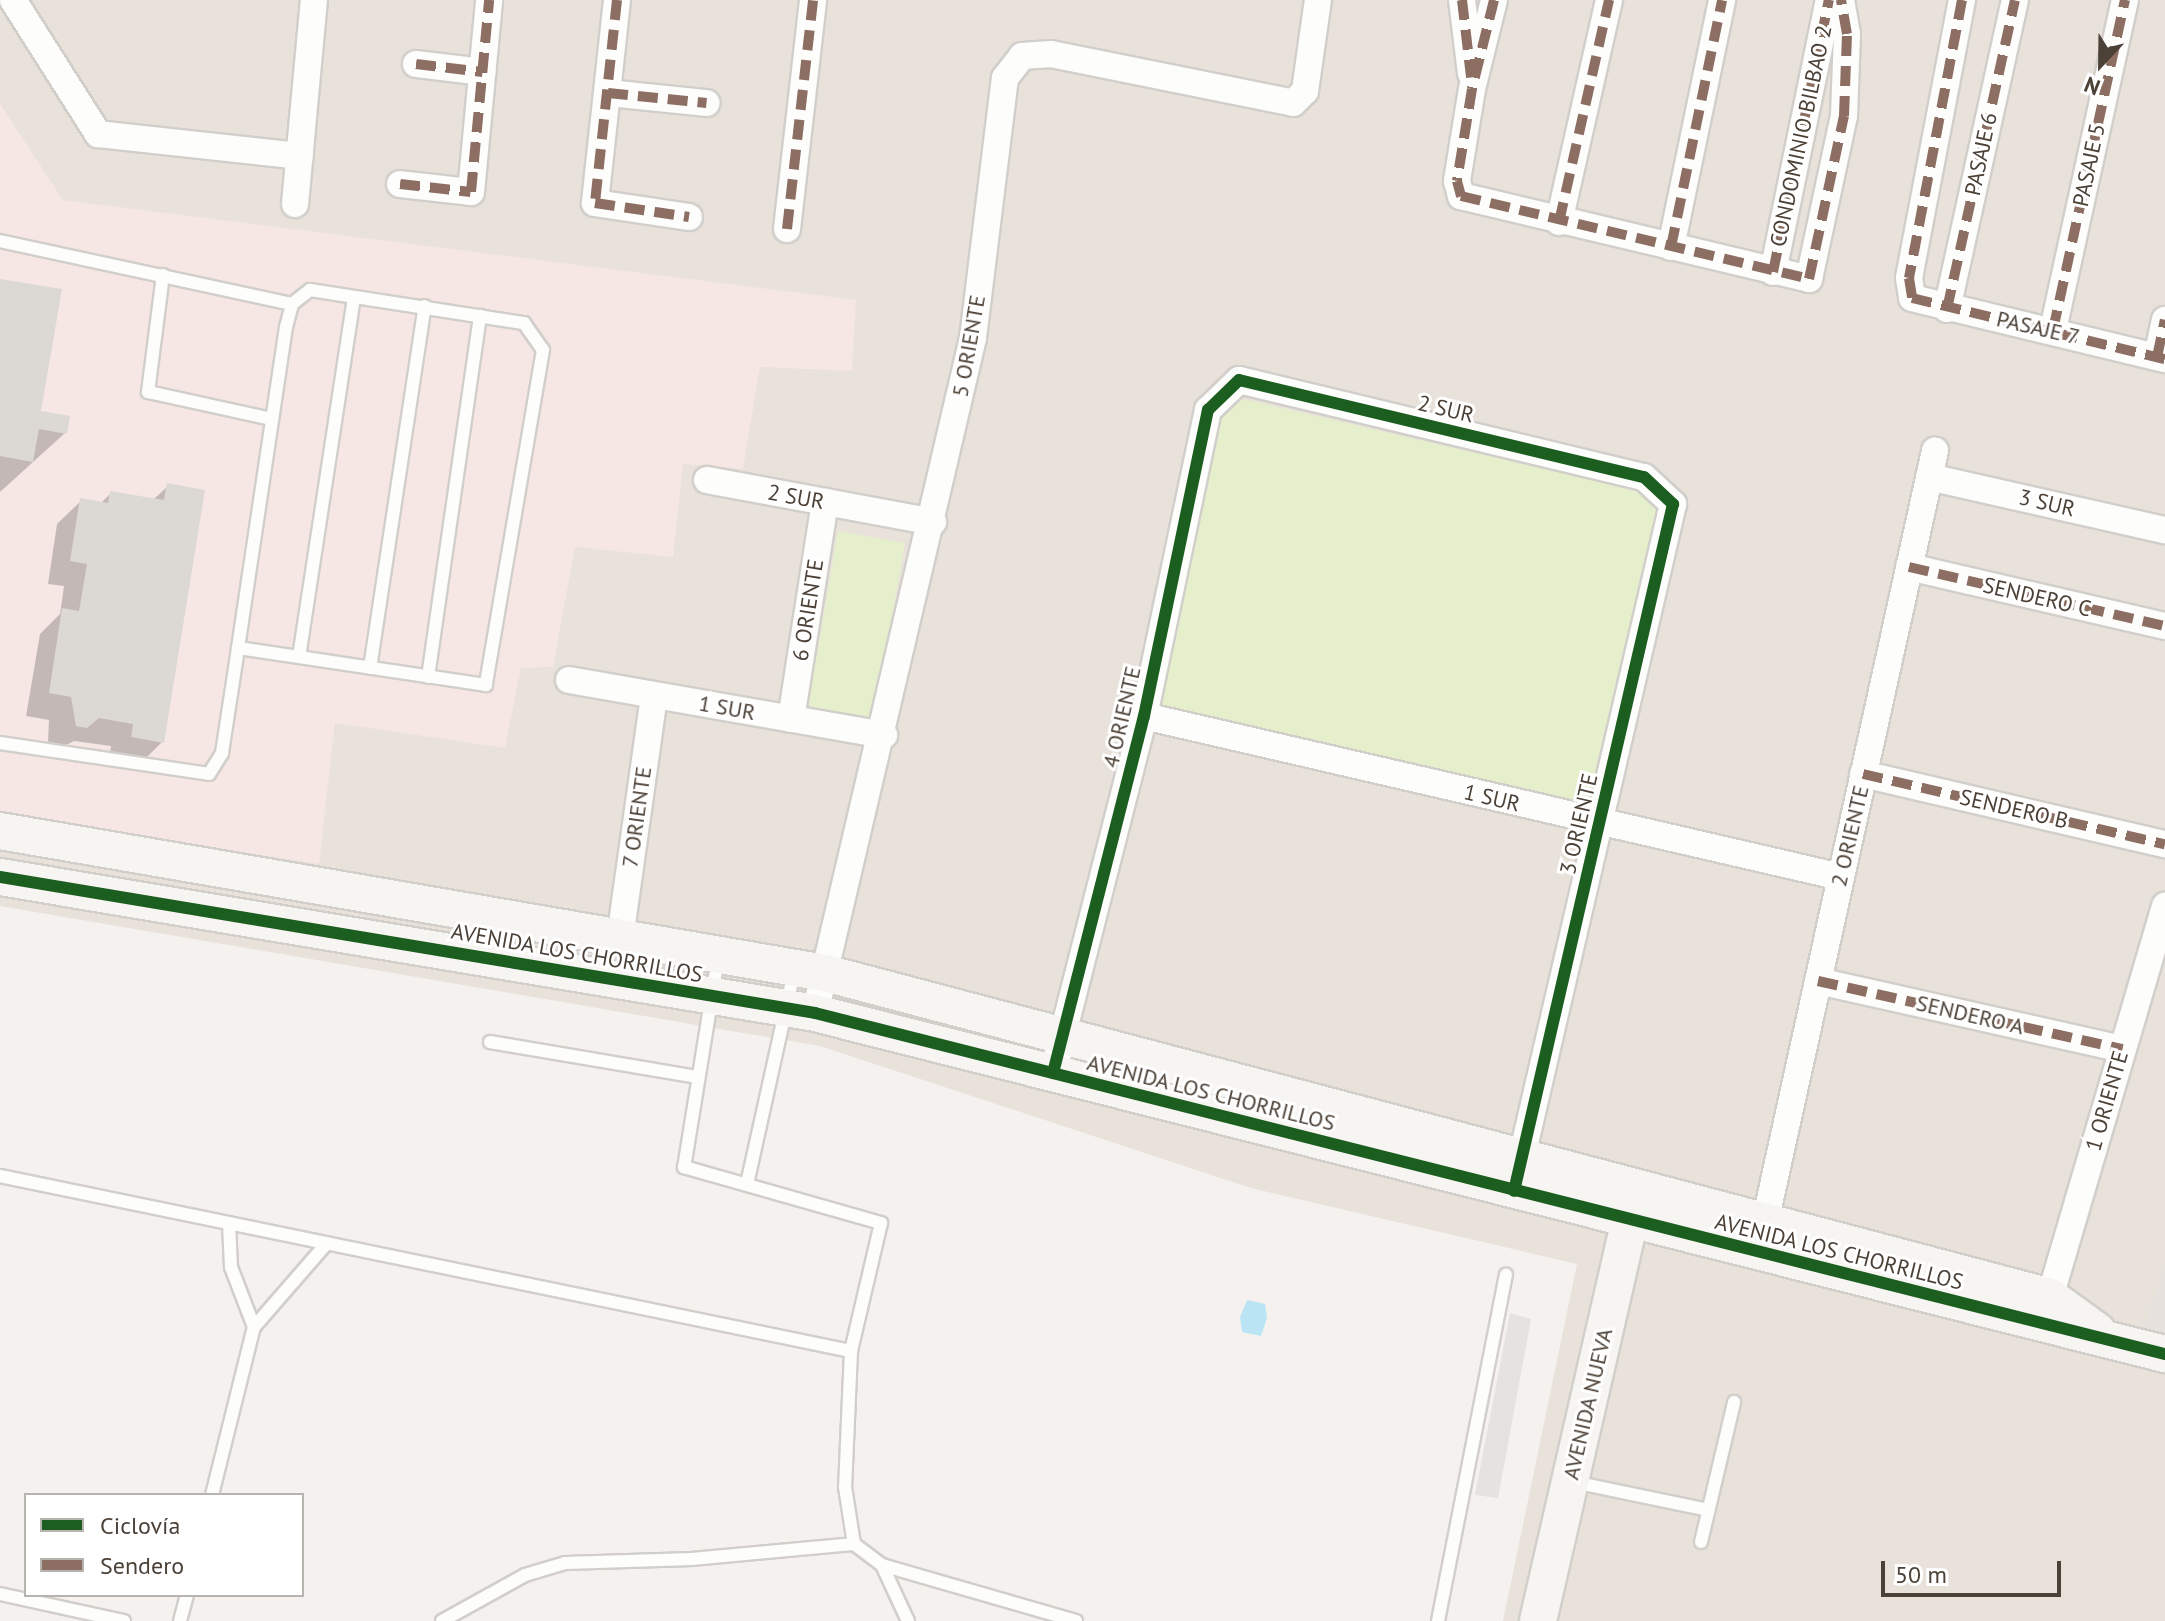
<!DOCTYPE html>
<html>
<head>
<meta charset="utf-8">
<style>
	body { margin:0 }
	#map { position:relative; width:2165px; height:1621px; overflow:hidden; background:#f4f1ee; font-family:"PT Sans",sans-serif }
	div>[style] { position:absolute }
	.residential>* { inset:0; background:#e8e2db }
	.industrial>* { inset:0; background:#e6e1dd }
	.medical>* { inset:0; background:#f6e7e5 }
	.green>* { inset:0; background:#e6efcc }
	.parking>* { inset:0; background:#e6e2df }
	.water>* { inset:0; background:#bbe4f4 }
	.shadow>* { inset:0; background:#0003 }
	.building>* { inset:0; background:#dcd8d3 }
	.roads { filter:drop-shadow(2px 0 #d2cfcb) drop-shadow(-2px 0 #d2cfcb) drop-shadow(0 2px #d2cfcb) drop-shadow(0 -2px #d2cfcb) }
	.lane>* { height:12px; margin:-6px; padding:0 6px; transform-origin:6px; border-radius:6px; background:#fdfdfc }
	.street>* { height:26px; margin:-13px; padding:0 13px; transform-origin:13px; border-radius:13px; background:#fdfdfc }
	.secondary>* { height:36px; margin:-18px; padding:0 18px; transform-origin:18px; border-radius:18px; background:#f7f5f1 }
	.quiet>* { height:10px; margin-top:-5px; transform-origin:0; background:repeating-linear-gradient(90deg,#8d6e63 0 20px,transparent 0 30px) }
	.cycleway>* { height:12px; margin:-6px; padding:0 6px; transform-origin:6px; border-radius:6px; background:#1b5e20 }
	span { translate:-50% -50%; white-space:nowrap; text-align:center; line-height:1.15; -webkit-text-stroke:6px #fff; paint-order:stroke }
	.street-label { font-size:22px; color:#4c4137 }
	.legend { position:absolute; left:24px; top:1493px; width:280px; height:104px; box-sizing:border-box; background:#fff; border:2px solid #b7b3af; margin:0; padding:10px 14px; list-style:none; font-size:24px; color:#4c4137 }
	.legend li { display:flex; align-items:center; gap:16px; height:40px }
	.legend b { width:40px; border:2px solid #b7b3af }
	.north { position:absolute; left:2061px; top:24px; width:80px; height:80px; -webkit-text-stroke:6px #fff; paint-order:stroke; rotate:202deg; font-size:22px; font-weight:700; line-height:32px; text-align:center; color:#4c4137 }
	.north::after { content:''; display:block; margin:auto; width:28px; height:36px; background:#4c4137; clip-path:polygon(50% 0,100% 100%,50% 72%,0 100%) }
	.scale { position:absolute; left:1881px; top:1561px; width:180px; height:36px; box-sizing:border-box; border:4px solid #4c4137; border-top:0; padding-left:10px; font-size:24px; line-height:28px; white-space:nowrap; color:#4c4137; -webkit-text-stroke:6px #fff; paint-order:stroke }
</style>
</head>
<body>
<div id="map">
	<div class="residential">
		<i style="clip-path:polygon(0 0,2165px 0,2165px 1621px,1503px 1621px,1577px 1264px,1251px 1188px,820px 1046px,0 906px)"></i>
	</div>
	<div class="industrial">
		<i style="clip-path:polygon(2165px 1266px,2165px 1337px,2142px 1332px)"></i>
	</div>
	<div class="medical">
		<i style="clip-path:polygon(0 104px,63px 200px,856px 300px,852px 371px,760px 367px,743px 469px,683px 464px,673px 557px,575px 547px,553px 667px,521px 668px,505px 748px,335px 723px,319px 864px,0 814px)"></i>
	</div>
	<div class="green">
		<i style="clip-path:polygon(1239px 398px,1643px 492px,1660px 506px,1595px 796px,1577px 805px,1164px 709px,1155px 693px,1222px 416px)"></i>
		<i style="clip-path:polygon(838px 531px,905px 543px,874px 718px,808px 707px)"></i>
	</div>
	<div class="parking">
		<i style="clip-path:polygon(1510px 1313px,1531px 1319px,1498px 1498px,1475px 1495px)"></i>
	</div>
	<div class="water">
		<i style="clip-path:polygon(1247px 1300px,1265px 1304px,1267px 1318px,1261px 1336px,1242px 1332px,1240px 1317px)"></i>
	</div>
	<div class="shadow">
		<i style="clip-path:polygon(0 281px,39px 413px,65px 433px,0 492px)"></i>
		<i style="clip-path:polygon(168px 486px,162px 742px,139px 765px,109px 760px,111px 746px,74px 741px,57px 750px,48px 741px,49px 720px,26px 716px,40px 634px,60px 614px,64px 586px,48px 584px,57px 524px,81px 501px,100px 504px,111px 493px,153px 500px)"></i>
	</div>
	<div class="building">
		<i style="clip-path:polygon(0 279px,62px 289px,41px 411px,70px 416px,67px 434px,39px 429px,33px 462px,0 456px)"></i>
		<i style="clip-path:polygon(167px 483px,205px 490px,164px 743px,131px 737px,133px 724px,99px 718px,87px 728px,76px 726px,71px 697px,49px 693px,62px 608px,79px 611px,87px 564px,70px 561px,80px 498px,108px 503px,110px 491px,164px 500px)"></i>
	</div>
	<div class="roads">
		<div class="lane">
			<i style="left:0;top:241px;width:299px;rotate:12.2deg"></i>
			<i style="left:163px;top:275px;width:118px;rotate:97.3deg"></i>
			<i style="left:148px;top:392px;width:127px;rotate:12.3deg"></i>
			<i style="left:310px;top:290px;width:217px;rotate:8.8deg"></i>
			<i style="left:524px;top:323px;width:33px;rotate:55deg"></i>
			<i style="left:543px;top:350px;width:340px;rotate:99.7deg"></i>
			<i style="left:486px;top:685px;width:251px;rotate:-171.5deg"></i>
			<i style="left:238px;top:648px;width:325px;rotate:-81.5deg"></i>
			<i style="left:286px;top:327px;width:24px;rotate:-75deg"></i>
			<i style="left:292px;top:304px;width:23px;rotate:-38deg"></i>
			<i style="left:299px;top:657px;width:364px;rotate:-81.3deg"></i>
			<i style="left:370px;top:668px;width:366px;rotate:-81.4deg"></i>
			<i style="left:428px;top:677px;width:365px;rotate:-81.8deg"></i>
			<i style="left:0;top:743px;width:211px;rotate:8.4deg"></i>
			<i style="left:209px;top:774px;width:25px;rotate:-58deg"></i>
			<i style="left:222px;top:753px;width:106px;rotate:-81.3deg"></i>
			<i style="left:718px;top:958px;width:212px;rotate:99.2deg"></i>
			<i style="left:684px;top:1167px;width:205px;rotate:15.9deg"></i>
			<i style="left:881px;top:1223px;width:131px;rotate:103.2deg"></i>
			<i style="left:490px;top:1042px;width:211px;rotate:9.6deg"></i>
			<i style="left:0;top:1176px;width:869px;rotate:11.62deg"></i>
			<i style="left:851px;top:1351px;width:136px;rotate:92.5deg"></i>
			<i style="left:845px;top:1487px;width:58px;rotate:81deg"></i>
			<i style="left:854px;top:1544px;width:35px;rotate:37deg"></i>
			<i style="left:882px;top:1565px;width:202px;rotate:16.1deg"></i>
			<i style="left:747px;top:1184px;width:217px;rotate:-77.5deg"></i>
			<i style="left:254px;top:1327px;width:111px;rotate:-49deg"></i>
			<i style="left:1574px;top:1482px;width:137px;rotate:11.8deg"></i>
			<i style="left:212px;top:1495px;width:173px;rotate:-76deg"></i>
			<i style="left:254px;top:1327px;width:64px;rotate:-111deg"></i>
			<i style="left:231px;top:1267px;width:44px;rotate:-92.6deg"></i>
			<i style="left:1701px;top:1542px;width:144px;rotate:-76.7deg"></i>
			<i style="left:882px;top:1565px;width:62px;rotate:65.1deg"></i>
			<i style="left:0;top:1594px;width:127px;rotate:12.3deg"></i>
			<i style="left:180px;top:1621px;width:27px;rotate:-75deg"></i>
			<i style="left:442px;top:1621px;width:95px;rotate:-29deg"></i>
			<i style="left:525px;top:1575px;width:42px;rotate:-16.7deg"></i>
			<i style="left:565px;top:1563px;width:127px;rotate:-1.8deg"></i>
			<i style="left:692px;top:1559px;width:163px;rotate:-5.3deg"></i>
			<i style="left:1438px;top:1621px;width:353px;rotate:-78.9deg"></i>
		</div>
		<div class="street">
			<i style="left:13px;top:0;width:159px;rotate:57.6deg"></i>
			<i style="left:98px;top:134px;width:203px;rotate:6.2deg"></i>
			<i style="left:617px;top:0;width:204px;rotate:96.2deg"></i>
			<i style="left:595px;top:203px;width:95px;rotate:8.5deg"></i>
			<i style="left:1462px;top:0;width:74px;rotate:83deg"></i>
			<i style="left:1494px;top:0;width:92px;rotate:103.9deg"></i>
			<i style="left:1472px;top:89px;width:93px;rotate:99.3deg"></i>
			<i style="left:1457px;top:181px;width:16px;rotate:75deg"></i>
			<i style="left:1461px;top:196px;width:358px;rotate:13.4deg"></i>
			<i style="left:1809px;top:279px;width:167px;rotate:-77.9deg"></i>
			<i style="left:1844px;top:116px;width:82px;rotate:-87.9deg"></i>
			<i style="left:1847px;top:34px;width:35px;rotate:-100deg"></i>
			<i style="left:1962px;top:0;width:283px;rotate:100.8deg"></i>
			<i style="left:1909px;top:278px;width:20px;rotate:81deg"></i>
			<i style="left:1912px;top:298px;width:260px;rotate:13.6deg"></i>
			<i style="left:416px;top:64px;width:67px;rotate:6.8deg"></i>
			<i style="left:608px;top:93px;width:99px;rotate:5.8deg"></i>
			<i style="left:400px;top:184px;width:71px;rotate:6.4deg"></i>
			<i style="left:471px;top:192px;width:193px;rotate:-84.6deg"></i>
			<i style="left:295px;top:204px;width:205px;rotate:-84.7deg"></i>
			<i style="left:1559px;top:222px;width:228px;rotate:-77.3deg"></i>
			<i style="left:787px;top:229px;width:230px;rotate:-83.5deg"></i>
			<i style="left:1671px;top:247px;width:252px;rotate:-78.3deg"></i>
			<i style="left:1773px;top:272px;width:278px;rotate:-78.4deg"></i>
			<i style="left:1947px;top:309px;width:316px;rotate:-77.6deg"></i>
			<i style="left:2053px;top:330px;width:338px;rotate:-77.7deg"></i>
			<i style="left:2157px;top:357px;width:38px;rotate:-78deg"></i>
			<i style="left:1929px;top:477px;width:242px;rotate:12.7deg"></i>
			<i style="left:707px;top:480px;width:230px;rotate:10.5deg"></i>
			<i style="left:1909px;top:567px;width:263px;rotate:13deg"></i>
			<i style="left:569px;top:680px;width:320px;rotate:9.9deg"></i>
			<i style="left:1144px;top:716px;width:715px;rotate:13.01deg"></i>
			<i style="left:791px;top:719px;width:220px;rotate:-81.1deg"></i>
			<i style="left:1863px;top:774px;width:310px;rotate:13.1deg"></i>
			<i style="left:620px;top:938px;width:244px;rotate:-82deg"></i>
			<i style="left:1818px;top:981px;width:312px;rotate:12.6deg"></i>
			<i style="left:815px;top:1013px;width:693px;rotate:-76.83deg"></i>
			<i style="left:973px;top:338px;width:262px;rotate:-83deg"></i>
			<i style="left:1005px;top:78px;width:28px;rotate:-52deg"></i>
			<i style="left:1022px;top:56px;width:29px;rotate:-4deg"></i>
			<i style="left:1051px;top:54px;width:247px;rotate:11.4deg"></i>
			<i style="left:1293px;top:103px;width:17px;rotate:-45deg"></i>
			<i style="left:1305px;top:91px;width:92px;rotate:-81.9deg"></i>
			<i style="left:1053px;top:1073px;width:368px;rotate:-75.7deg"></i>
			<i style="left:1144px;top:716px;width:313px;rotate:-78.2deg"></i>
			<i style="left:1208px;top:410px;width:43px;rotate:-44.1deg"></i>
			<i style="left:1239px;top:380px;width:416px;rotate:13.5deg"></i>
			<i style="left:1644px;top:477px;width:40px;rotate:43deg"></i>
			<i style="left:1673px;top:504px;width:687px;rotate:103.04deg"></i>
			<i style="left:1765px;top:1222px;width:790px;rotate:-77.57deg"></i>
			<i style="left:2050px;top:1297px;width:408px;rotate:-73.6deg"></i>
		</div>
		<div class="secondary">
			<i style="left:0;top:831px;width:837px;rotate:9.77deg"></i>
			<i style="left:825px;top:973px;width:1267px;rotate:14.81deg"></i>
			<i style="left:2050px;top:1297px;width:58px;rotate:35.9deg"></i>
			<i style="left:0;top:877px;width:826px;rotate:9.47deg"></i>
			<i style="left:815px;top:1013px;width:1392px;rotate:14.18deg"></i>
			<i style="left:1538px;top:1621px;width:434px;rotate:-77.1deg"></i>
		</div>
	</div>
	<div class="quiet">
		<i style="left:617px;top:0;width:204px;rotate:96.2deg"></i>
		<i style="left:595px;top:203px;width:95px;rotate:8.5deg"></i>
		<i style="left:1462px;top:0;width:78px;rotate:83.3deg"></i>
		<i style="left:1494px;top:0;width:92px;rotate:103.9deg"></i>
		<i style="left:1472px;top:89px;width:93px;rotate:99.3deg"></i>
		<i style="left:1457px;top:181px;width:16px;rotate:75deg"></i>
		<i style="left:1461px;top:196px;width:358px;rotate:13.4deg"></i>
		<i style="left:1809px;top:279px;width:167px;rotate:-77.9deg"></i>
		<i style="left:1844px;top:116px;width:82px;rotate:-87.9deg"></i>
		<i style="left:1847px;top:34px;width:35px;rotate:-100deg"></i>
		<i style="left:1962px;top:0;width:283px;rotate:100.8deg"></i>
		<i style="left:1909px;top:278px;width:20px;rotate:81deg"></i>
		<i style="left:1912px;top:298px;width:260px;rotate:13.6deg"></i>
		<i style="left:416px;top:64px;width:67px;rotate:6.8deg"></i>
		<i style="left:608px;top:93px;width:99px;rotate:5.8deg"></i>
		<i style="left:400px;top:184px;width:71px;rotate:6.4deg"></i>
		<i style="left:471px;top:192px;width:193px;rotate:-84.6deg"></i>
		<i style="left:1559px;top:222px;width:228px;rotate:-77.3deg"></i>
		<i style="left:787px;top:229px;width:230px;rotate:-83.5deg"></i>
		<i style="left:1671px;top:247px;width:252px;rotate:-78.3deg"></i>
		<i style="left:1773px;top:272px;width:278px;rotate:-78.4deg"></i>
		<i style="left:1947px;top:309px;width:316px;rotate:-77.6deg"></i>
		<i style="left:2053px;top:330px;width:338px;rotate:-77.7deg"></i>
		<i style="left:2157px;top:357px;width:38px;rotate:-78deg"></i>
		<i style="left:1909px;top:567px;width:263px;rotate:13deg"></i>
		<i style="left:1863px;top:774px;width:310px;rotate:13.1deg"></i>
		<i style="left:1818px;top:981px;width:312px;rotate:12.6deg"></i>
	</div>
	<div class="cycleway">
		<i style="left:0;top:877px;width:826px;rotate:9.47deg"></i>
		<i style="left:815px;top:1013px;width:1392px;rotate:14.18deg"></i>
		<i style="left:1053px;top:1073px;width:368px;rotate:-75.7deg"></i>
		<i style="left:1144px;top:716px;width:313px;rotate:-78.2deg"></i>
		<i style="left:1208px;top:410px;width:43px;rotate:-44.1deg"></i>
		<i style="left:1239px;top:380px;width:416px;rotate:13.5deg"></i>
		<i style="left:1644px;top:477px;width:40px;rotate:43deg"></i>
		<i style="left:1673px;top:504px;width:705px;rotate:103.03deg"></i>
	</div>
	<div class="street-label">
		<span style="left:1801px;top:136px;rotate:-78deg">CONDOMINIO BILBAO 2</span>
		<span style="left:1981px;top:154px;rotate:-78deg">PASAJE 6</span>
		<span style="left:2089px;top:165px;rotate:-78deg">PASAJE 5</span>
		<span style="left:2038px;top:328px;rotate:13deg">PASAJE 7</span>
		<span style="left:969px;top:346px;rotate:-80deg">5 ORIENTE</span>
		<span style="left:1446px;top:409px;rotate:13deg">2 SUR</span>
		<span style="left:796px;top:497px;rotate:10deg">2 SUR</span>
		<span style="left:2047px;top:503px;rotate:13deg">3 SUR</span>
		<span style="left:2037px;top:597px;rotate:13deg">SENDERO C</span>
		<span style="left:808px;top:610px;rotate:-81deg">6 ORIENTE</span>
		<span style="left:727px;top:708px;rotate:10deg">1 SUR</span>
		<span style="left:1122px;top:717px;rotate:-77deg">4 ORIENTE</span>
		<span style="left:1492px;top:798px;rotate:13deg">1 SUR</span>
		<span style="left:2014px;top:809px;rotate:13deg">SENDERO B</span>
		<span style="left:637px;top:817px;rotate:-82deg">7 ORIENTE</span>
		<span style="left:1579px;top:824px;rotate:-77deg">3 ORIENTE</span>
		<span style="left:1850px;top:836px;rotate:-77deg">2 ORIENTE</span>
		<span style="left:577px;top:953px;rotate:10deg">AVENIDA LOS CHORRILLOS</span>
		<span style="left:1970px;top:1015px;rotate:13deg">SENDERO A</span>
		<span style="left:1211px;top:1093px;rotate:14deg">AVENIDA LOS CHORRILLOS</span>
		<span style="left:2107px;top:1101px;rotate:-74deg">1 ORIENTE</span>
		<span style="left:1839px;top:1252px;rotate:14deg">AVENIDA LOS CHORRILLOS</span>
		<span style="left:1588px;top:1404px;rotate:-77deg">AVENIDA NUEVA</span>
	</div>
	<ul class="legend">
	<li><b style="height:10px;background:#1b5e20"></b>Ciclovía</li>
	<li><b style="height:10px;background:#8d6e63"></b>Sendero</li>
	</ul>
	<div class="north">N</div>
	<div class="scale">50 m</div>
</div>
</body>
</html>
